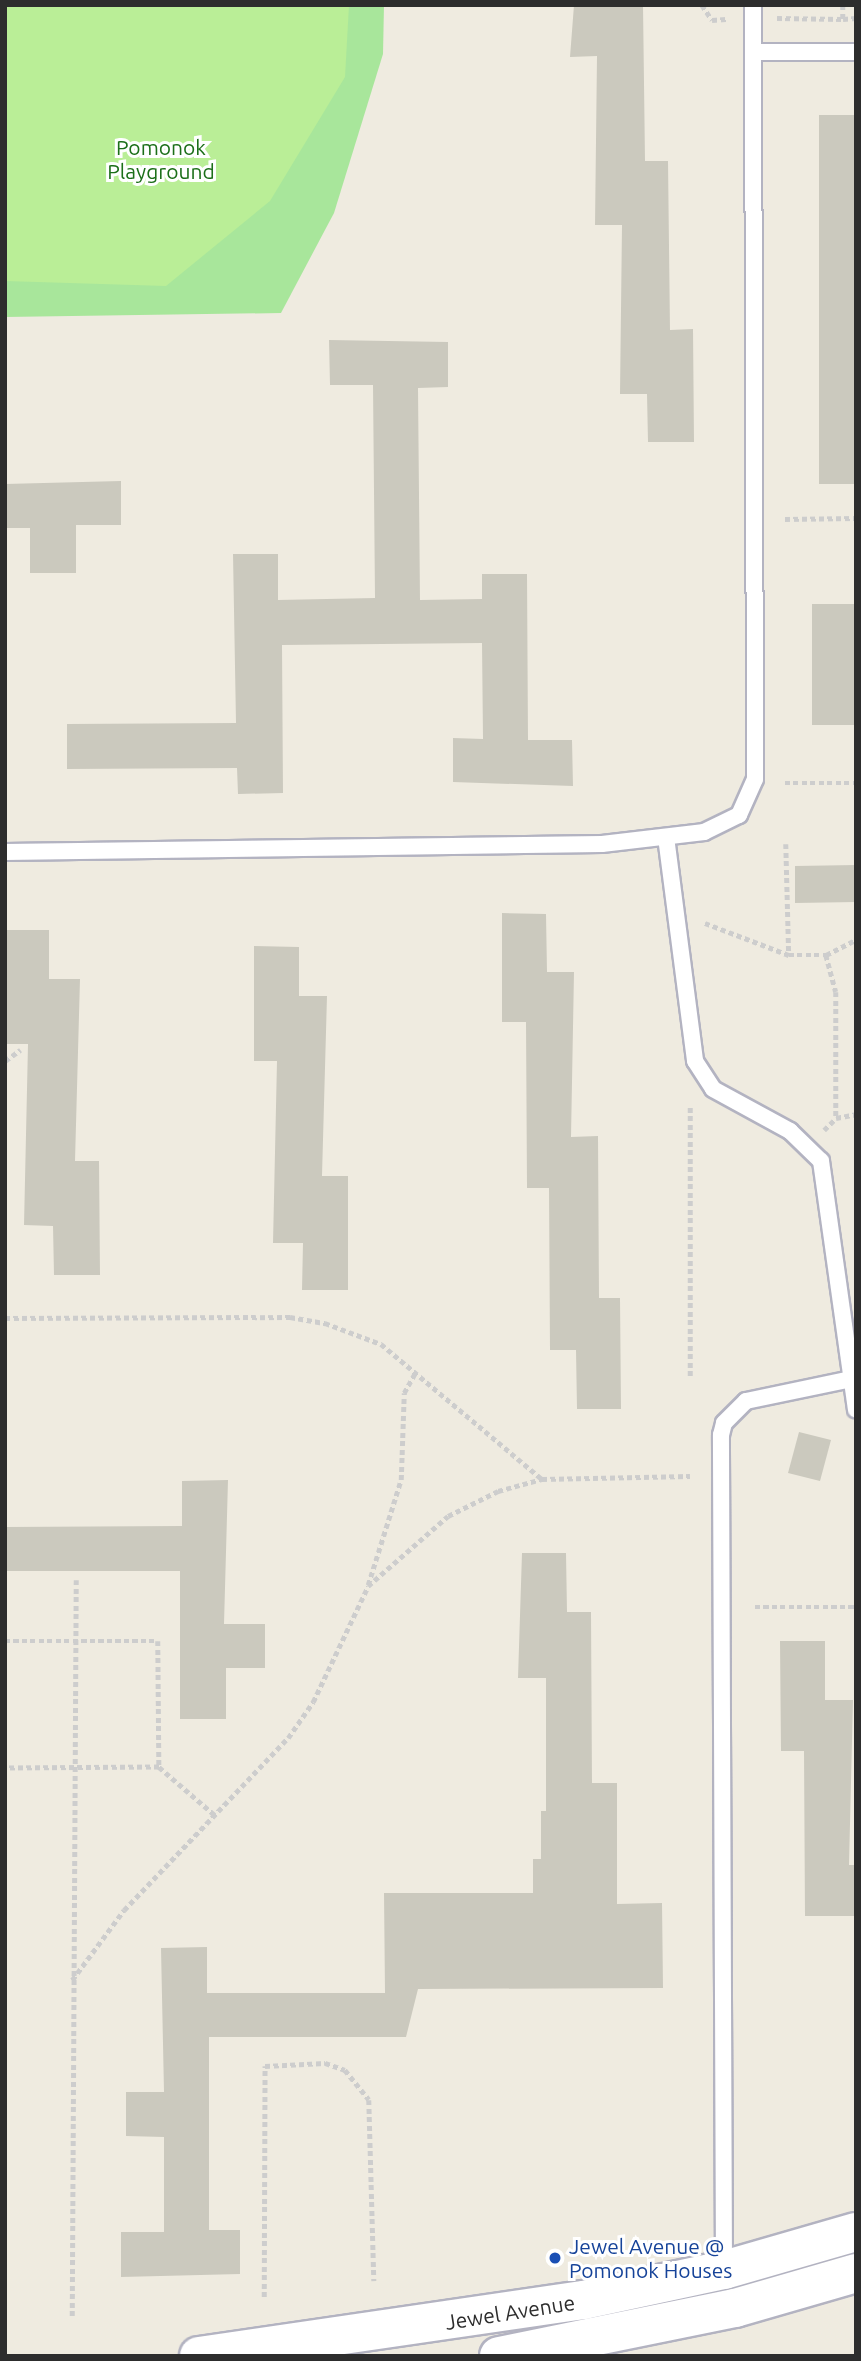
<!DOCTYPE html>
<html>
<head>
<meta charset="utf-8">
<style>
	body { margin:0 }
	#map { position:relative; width:861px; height:2361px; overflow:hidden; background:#efebe0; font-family:Ubuntu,sans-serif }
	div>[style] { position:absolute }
	.green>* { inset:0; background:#a8e69b }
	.pitch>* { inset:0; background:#baee97 }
	.building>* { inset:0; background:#cbc9be }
	.path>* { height:4.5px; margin-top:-2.25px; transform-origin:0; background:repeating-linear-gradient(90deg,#cdcdcd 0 5px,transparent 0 8.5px) }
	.roads { filter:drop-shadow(2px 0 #b3b3c1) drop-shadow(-2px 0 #b3b3c1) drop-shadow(0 2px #b3b3c1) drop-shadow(0 -2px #b3b3c1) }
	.lane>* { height:16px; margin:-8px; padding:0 8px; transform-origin:8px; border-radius:8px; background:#fff }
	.secondary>* { height:38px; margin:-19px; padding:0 19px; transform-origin:19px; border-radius:19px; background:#fff }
	.dots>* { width:19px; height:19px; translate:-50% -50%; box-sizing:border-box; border:4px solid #fff; border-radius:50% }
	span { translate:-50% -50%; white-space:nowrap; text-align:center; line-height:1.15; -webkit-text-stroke:6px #fff; paint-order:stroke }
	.park-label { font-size:21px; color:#1c6f19 }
	.transit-label { font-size:21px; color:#164399 }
	.left { translate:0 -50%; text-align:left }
	.street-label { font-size:21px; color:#2d2d2d }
	.frame { position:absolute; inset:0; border:7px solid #2d2d2d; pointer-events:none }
</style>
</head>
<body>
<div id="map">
	<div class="green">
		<i style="clip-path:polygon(5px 5px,384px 5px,383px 54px,334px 213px,281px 313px,5px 317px)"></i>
	</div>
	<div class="pitch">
		<i style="clip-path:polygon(5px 5px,349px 5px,345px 77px,270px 201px,166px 286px,5px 281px)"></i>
	</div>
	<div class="building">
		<i style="clip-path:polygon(574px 5px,643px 5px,645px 161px,668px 161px,670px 330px,693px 329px,694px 442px,648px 442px,647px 394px,620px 394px,622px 225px,595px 225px,597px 56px,570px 57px)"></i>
		<i style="clip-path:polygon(819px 115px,856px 115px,856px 484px,819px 484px)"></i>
		<i style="clip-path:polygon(329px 340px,448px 342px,448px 387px,418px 388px,420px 600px,482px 599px,482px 574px,527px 574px,528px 740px,572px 740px,573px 786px,453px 782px,453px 738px,483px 739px,482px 643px,282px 645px,283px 793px,238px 794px,237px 768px,67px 769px,67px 724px,236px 723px,233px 554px,278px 554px,278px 600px,375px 598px,373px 385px,330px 385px)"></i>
		<i style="clip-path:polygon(121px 481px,121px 525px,76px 525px,76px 573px,30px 573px,30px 528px,5px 528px,5px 484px)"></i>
		<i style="clip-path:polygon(812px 604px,856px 604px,856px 725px,812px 725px)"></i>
		<i style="clip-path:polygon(856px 865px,856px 902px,795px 903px,795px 866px)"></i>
		<i style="clip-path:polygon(502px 913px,546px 914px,547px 972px,574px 972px,571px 1137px,598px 1136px,599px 1298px,620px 1298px,621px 1409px,577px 1409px,576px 1350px,550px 1350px,549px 1188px,527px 1188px,526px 1022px,502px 1022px)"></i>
		<i style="clip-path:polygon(5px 930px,49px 930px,49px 979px,80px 979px,75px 1161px,99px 1161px,100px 1275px,54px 1275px,53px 1226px,24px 1225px,28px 1044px,5px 1044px)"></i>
		<i style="clip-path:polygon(254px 946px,299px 947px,299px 996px,327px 996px,322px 1176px,348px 1176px,348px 1290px,302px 1290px,303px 1243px,273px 1243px,277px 1061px,254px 1061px)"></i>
		<i style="clip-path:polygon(799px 1432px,831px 1440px,820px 1481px,788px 1473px)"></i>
		<i style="clip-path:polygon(228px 1480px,224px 1624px,265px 1624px,265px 1668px,226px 1668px,226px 1719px,180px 1719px,180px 1571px,5px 1571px,5px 1527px,182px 1526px,182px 1481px)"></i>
		<i style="clip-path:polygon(522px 1553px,566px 1553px,567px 1612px,591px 1612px,592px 1783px,617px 1783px,617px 1904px,662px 1903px,663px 1988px,418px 1989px,406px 2037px,209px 2037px,209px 2230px,240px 2230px,240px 2274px,121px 2277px,121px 2232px,164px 2232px,164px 2137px,126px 2136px,126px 2092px,164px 2092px,161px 1948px,207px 1947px,207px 1993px,385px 1993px,384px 1893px,533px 1893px,533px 1859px,541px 1859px,541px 1811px,546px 1811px,546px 1678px,518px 1678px)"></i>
		<i style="clip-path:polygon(780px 1641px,825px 1641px,825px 1700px,853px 1700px,849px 1865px,856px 1865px,856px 1916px,805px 1916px,804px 1751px,781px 1751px)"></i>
	</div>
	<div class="path">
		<i style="left:702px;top:5px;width:18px;rotate:56deg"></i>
		<i style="left:712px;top:20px;width:14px;rotate:-4deg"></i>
		<i style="left:843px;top:5px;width:14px;rotate:90deg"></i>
		<i style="left:843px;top:19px;width:13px;rotate:-4deg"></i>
		<i style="left:777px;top:18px;width:66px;rotate:0.9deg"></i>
		<i style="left:785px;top:519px;width:71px;rotate:-0.8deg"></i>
		<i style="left:785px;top:783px;width:71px"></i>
		<i style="left:786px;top:844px;width:111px;rotate:88.5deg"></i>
		<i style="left:789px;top:955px;width:37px"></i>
		<i style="left:826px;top:955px;width:34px;rotate:-27deg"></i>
		<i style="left:705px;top:923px;width:90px;rotate:20.9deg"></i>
		<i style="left:826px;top:955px;width:38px;rotate:75deg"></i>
		<i style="left:836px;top:992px;width:126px;rotate:90deg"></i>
		<i style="left:836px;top:1118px;width:20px;rotate:-11deg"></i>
		<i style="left:5px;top:1061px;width:19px;rotate:-36deg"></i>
		<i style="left:824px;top:1130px;width:17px;rotate:-45deg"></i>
		<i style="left:5px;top:1318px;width:285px;rotate:-0.2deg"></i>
		<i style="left:290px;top:1317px;width:36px;rotate:10deg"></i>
		<i style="left:325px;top:1323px;width:60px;rotate:20.6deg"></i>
		<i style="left:381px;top:1344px;width:210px;rotate:40deg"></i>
		<i style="left:542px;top:1479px;width:148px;rotate:-1.2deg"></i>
		<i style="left:690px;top:1376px;width:272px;rotate:-90deg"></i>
		<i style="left:368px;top:1585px;width:110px;rotate:-72.6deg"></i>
		<i style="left:401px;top:1480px;width:87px;rotate:-88deg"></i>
		<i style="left:404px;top:1393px;width:25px;rotate:-61deg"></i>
		<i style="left:755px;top:1607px;width:101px"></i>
		<i style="left:5px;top:1641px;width:153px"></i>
		<i style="left:158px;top:1641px;width:126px;rotate:89.5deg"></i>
		<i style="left:159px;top:1767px;width:154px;rotate:179.6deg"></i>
		<i style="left:159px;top:1767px;width:75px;rotate:40.7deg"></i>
		<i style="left:72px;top:1980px;width:87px;rotate:-53.4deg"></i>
		<i style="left:124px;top:1910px;width:238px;rotate:-46.4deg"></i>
		<i style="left:288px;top:1738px;width:44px;rotate:-55.2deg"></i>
		<i style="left:313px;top:1702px;width:128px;rotate:-64.6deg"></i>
		<i style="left:368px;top:1586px;width:106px;rotate:-41.2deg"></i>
		<i style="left:448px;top:1516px;width:56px;rotate:-26.6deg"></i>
		<i style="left:498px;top:1491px;width:46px;rotate:-15.3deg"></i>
		<i style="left:264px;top:2297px;width:231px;rotate:-89.8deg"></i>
		<i style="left:265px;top:2066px;width:60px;rotate:-2.9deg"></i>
		<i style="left:325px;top:2063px;width:21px;rotate:19deg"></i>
		<i style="left:345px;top:2070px;width:38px;rotate:51deg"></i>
		<i style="left:369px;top:2100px;width:181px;rotate:88.4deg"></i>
		<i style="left:72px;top:2316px;width:736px;rotate:-89.69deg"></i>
	</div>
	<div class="roads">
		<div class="lane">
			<i style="left:756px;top:52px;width:100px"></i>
			<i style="left:666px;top:837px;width:226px;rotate:82.6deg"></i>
			<i style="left:695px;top:1061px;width:33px;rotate:57deg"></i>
			<i style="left:713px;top:1089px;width:88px;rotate:28.6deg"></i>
			<i style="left:790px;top:1131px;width:43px;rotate:44.1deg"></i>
			<i style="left:821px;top:1161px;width:251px;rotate:82deg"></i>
			<i style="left:5px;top:852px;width:597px;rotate:-0.77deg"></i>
			<i style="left:602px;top:844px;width:103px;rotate:-6.7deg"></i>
			<i style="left:704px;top:832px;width:39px;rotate:-26deg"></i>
			<i style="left:739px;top:815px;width:39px;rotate:-66deg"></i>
			<i style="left:755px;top:779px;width:774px;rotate:-90.15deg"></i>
			<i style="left:724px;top:2270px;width:835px;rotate:-90.21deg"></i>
			<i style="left:721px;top:1435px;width:12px;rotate:-76deg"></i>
			<i style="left:724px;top:1423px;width:31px;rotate:-45deg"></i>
			<i style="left:746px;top:1401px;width:112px;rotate:-11.8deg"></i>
		</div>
		<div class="secondary">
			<i style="left:199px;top:2356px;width:389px;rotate:-8.3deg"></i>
			<i style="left:584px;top:2300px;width:143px;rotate:-12.1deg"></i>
			<i style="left:724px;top:2270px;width:137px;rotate:-16.1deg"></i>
			<i style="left:499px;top:2356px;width:241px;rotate:-11.5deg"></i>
			<i style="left:735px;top:2308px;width:126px;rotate:-16.1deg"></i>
		</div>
	</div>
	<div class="dots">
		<i style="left:555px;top:2258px;background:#1a4fb4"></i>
	</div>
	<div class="park-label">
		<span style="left:161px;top:159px">Pomonok<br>Playground</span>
	</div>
	<div class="transit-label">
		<span class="left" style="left:569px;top:2258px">Jewel Avenue @<br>Pomonok Houses</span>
	</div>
	<div class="street-label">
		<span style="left:510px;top:2312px;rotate:-9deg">Jewel Avenue</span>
	</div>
	<div class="frame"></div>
</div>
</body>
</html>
